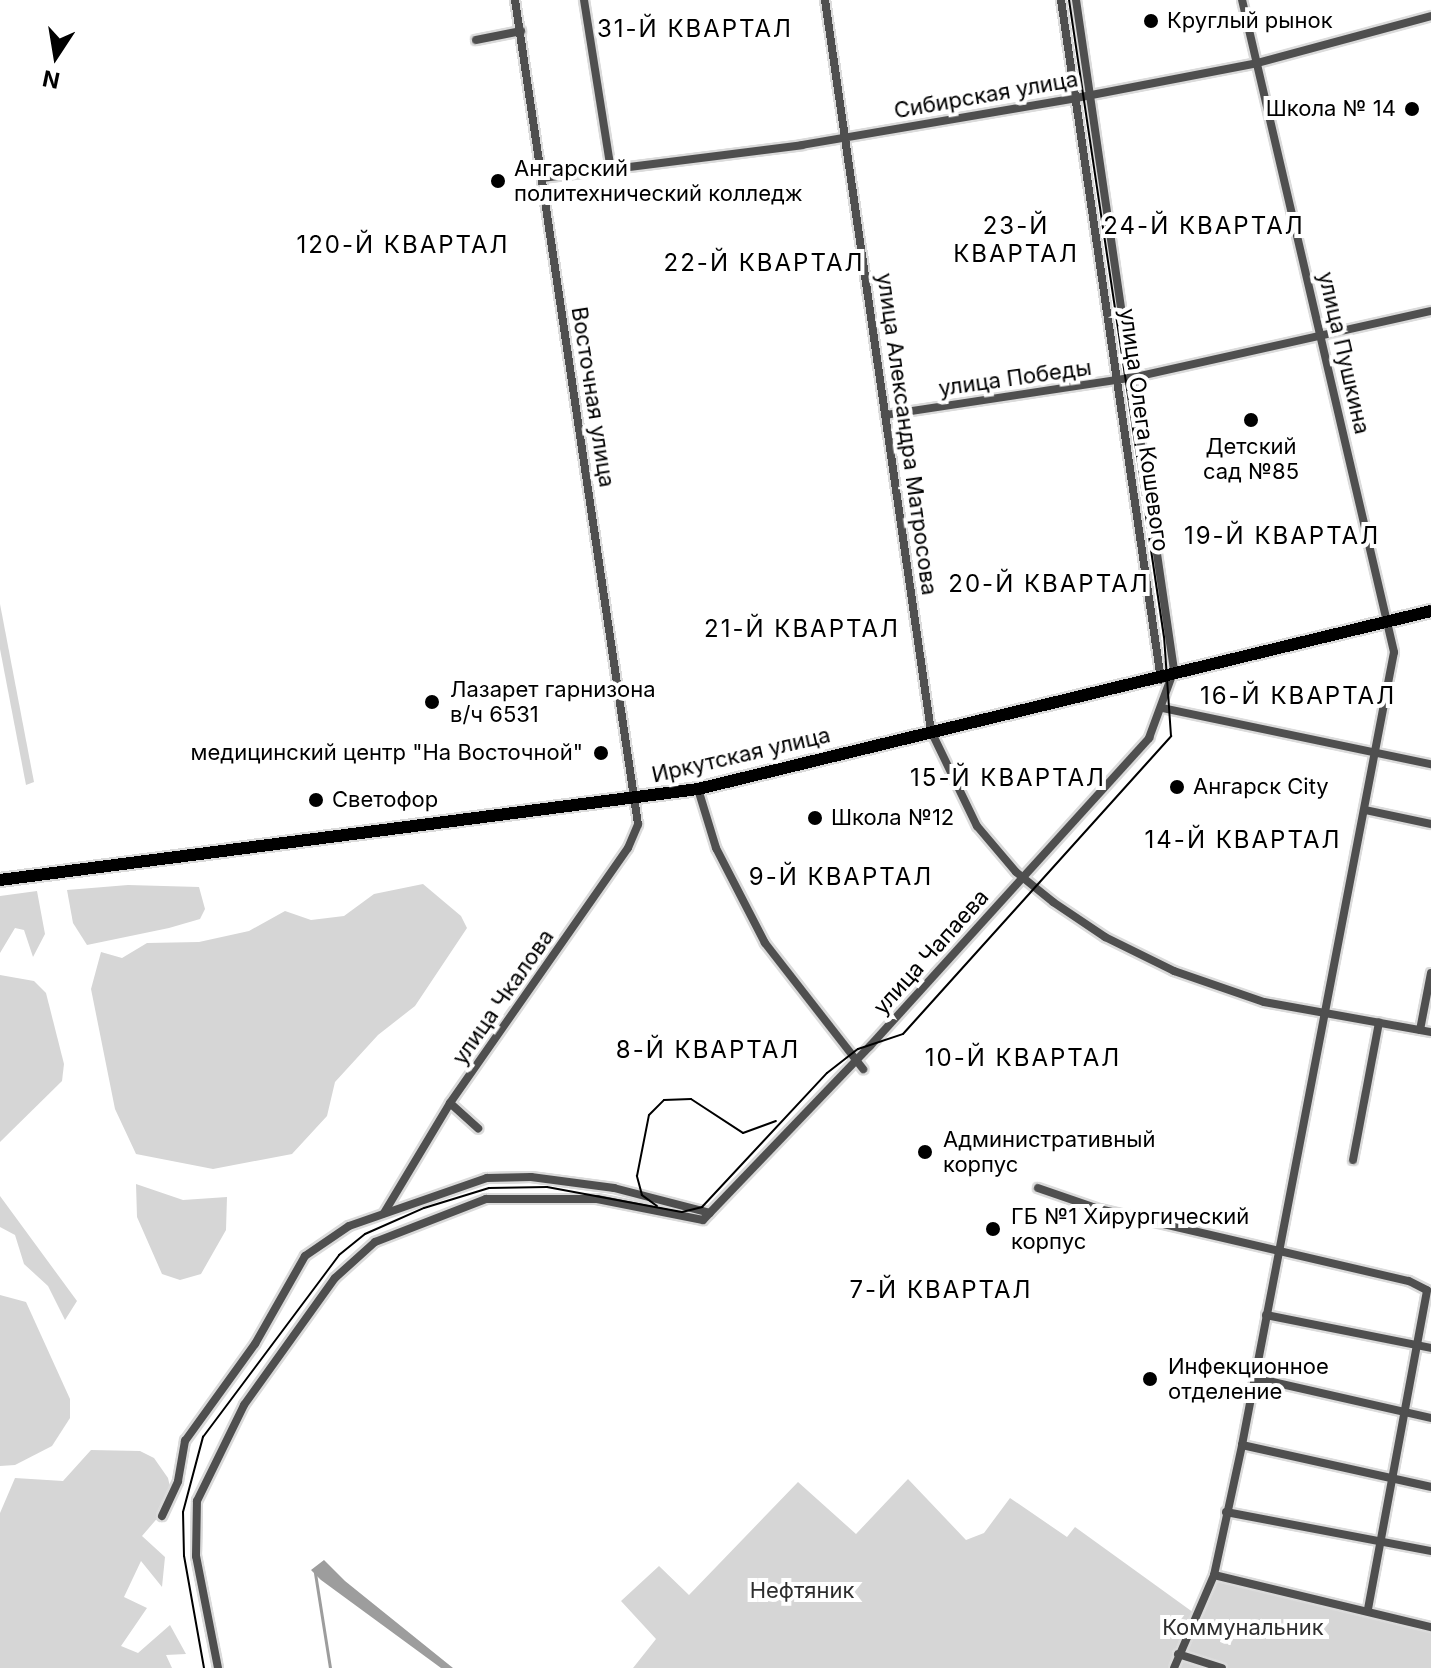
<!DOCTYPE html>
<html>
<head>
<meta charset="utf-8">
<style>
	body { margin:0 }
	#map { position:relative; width:1431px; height:1668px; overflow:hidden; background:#fff; font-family:Inter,sans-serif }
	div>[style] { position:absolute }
	.green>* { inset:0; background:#d6d6d6 }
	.water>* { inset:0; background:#9d9d9d }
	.stream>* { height:3px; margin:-1.5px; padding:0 1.5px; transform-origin:1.5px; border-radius:1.5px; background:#9d9d9d }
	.roads { filter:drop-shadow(2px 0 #dbdbdb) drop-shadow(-2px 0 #dbdbdb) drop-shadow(0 2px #dbdbdb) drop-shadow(0 -2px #dbdbdb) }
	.minor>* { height:8px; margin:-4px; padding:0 4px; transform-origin:4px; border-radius:4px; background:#4f4f4f }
	.primary>* { height:12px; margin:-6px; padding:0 6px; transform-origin:6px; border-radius:6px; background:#000 }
	.tram>* { height:2px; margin:-1px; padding:0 1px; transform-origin:1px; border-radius:1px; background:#000 }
	.dots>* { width:22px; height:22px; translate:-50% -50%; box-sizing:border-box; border:4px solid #fff; border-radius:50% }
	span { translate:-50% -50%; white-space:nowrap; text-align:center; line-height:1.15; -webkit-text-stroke:8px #fff; paint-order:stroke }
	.poi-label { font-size:22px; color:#000 }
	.left { translate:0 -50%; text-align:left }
	.right { translate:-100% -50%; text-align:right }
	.street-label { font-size:22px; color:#000 }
	.park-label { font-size:22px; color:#2d2d2d }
	.neighbourhood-label { font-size:24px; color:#000; letter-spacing:2px }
	.north { position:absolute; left:16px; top:16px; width:80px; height:80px; -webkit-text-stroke:6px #fff; paint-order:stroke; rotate:192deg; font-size:22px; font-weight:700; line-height:32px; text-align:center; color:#000 }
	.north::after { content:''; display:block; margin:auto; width:28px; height:36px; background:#000; clip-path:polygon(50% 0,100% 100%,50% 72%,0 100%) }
</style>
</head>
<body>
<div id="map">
	<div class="green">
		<i style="clip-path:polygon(0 604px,34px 782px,26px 785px,0 649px)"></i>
		<i style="clip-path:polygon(423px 884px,461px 916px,467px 928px,415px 1006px,378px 1035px,335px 1082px,327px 1116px,292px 1154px,213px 1169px,136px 1154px,115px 1109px,91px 989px,101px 952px,122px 958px,147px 943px,199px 942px,249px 931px,285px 911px,311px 920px,344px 916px,374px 894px)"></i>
		<i style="clip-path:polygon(128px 885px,199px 887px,205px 909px,200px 919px,169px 928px,87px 945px,73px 923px,67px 890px)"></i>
		<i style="clip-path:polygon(37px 891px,45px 934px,33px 957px,24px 930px,15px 928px,0 953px,0 896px)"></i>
		<i style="clip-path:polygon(0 975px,34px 981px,46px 993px,64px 1064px,62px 1081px,0 1142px)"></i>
		<i style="clip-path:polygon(136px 1184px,183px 1200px,227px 1197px,226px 1230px,201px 1274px,180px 1280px,162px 1274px,137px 1217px)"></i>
		<i style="clip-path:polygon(0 1196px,77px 1301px,65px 1320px,48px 1286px,24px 1264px,15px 1235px,0 1227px)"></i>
		<i style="clip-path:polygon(0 1295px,26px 1302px,70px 1399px,70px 1418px,52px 1446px,15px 1465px,0 1466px)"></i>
		<i style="clip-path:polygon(91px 1450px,140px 1451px,154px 1458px,168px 1478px,173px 1500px,142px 1536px,165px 1557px,162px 1587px,141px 1561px,124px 1597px,147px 1608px,121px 1646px,138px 1653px,170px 1625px,186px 1654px,166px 1655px,172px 1668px,0 1668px,0 1513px,15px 1478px,63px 1481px)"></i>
		<i style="clip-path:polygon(908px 1479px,966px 1540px,984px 1533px,1010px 1498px,1067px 1537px,1075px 1527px,1201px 1618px,1217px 1582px,1309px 1599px,1431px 1631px,1431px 1668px,633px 1668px,656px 1639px,621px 1601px,659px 1566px,689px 1595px,798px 1482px,856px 1534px)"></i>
	</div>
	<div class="water">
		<i style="clip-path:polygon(324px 1560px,345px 1581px,453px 1668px,441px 1668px,321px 1580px,311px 1570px)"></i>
	</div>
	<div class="stream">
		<i style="left:315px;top:1573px;width:96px;rotate:81deg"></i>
	</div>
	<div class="roads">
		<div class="minor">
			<i style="left:584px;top:0;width:172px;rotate:81deg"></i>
			<i style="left:825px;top:0;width:739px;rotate:81.75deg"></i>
			<i style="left:931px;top:731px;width:106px;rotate:64.2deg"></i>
			<i style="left:977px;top:826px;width:60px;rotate:49.7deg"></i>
			<i style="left:1016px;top:872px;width:48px;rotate:39deg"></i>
			<i style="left:1053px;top:902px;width:63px;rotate:33.9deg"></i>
			<i style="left:1105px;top:937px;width:77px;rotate:26.2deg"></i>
			<i style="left:1174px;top:971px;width:95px;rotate:19deg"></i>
			<i style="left:1264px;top:1002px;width:170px;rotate:10.2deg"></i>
			<i style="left:1061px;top:0;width:687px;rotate:81.63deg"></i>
			<i style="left:476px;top:40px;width:46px;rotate:-11.3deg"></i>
			<i style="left:542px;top:178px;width:262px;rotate:-7.2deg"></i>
			<i style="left:802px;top:145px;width:278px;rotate:-9.7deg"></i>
			<i style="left:1076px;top:98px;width:184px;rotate:-10.9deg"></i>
			<i style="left:1257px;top:63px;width:180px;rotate:-15.1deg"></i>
			<i style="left:885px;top:415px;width:249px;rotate:-8.6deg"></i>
			<i style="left:1131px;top:378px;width:307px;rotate:-12.6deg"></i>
			<i style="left:1162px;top:708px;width:275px;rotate:11.8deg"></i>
			<i style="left:698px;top:789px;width:62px;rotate:73deg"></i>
			<i style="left:716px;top:848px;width:107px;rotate:62.7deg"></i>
			<i style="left:765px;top:943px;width:160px;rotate:52.1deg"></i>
			<i style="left:1365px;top:810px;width:67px;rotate:12deg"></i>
			<i style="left:1420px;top:1030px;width:58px;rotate:-79.1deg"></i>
			<i style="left:450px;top:1103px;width:38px;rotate:42deg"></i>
			<i style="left:1353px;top:1160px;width:140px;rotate:-79.3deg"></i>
			<i style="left:1038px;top:1188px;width:65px;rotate:19deg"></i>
			<i style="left:1099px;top:1209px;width:318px;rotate:13.1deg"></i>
			<i style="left:1409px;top:1281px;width:20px;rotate:27deg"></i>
			<i style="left:384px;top:1213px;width:128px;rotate:-59deg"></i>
			<i style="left:450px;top:1103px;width:311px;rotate:-55.1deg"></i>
			<i style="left:628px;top:848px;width:26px;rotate:-67deg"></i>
			<i style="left:638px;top:824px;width:833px;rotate:-98.49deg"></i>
			<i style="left:1266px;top:1315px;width:168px;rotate:11.3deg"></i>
			<i style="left:1255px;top:1378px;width:180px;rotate:12.8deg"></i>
			<i style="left:1242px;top:1445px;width:194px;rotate:12.5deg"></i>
			<i style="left:1226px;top:1512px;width:209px;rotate:10.8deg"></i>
			<i style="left:162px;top:1516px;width:38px;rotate:-65deg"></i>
			<i style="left:178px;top:1481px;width:41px;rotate:-80.1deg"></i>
			<i style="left:185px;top:1441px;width:120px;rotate:-54.2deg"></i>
			<i style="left:255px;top:1344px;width:101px;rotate:-60.4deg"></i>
			<i style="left:305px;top:1256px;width:53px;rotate:-34.3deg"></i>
			<i style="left:349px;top:1226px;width:146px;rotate:-19.2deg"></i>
			<i style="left:487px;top:1178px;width:44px;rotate:-1.3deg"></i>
			<i style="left:531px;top:1177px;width:84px;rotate:7.5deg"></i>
			<i style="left:614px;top:1188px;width:99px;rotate:14.6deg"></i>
			<i style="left:1214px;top:1575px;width:223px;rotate:13.5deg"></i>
			<i style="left:1368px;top:1609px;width:324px;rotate:-79.5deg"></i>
			<i style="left:1178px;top:1654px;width:46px;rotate:17.7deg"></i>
			<i style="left:218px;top:1668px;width:114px;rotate:-101.1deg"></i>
			<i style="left:196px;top:1556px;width:55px;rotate:-89deg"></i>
			<i style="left:197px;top:1501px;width:107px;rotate:-63.9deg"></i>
			<i style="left:244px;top:1405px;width:156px;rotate:-54.4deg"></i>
			<i style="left:335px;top:1278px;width:54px;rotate:-42deg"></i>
			<i style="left:375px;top:1242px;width:119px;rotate:-21.2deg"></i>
			<i style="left:486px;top:1199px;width:111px"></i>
			<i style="left:597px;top:1199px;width:108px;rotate:11.2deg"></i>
			<i style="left:703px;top:1220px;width:241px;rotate:-46.2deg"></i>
			<i style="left:870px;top:1046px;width:416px;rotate:-47.8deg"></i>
			<i style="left:1149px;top:738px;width:72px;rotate:-69.8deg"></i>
			<i style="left:1174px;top:670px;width:677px;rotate:-98.32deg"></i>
			<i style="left:1174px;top:1668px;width:101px;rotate:-66.7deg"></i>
			<i style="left:1214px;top:1575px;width:133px;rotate:-77.8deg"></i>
			<i style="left:1242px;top:1445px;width:807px;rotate:-79.15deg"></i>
			<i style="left:1394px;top:652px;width:669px;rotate:-103.12deg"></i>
		</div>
		<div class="primary">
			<i style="left:0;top:880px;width:704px;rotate:-7.43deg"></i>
			<i style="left:698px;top:789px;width:754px;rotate:-13.65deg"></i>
		</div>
	</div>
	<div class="tram">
		<i style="left:657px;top:1206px;width:19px;rotate:-144deg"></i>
		<i style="left:642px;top:1195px;width:20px;rotate:-105deg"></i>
		<i style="left:637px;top:1176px;width:62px;rotate:-78.9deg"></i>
		<i style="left:649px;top:1115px;width:21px;rotate:-45deg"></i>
		<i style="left:664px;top:1100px;width:27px;rotate:-2deg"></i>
		<i style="left:691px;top:1099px;width:62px;rotate:33.2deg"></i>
		<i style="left:743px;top:1133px;width:35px;rotate:-20deg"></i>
		<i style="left:204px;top:1668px;width:114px;rotate:-100.1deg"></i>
		<i style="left:184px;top:1556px;width:44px;rotate:-91.3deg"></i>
		<i style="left:183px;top:1512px;width:78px;rotate:-75.1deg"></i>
		<i style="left:203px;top:1437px;width:227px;rotate:-53.2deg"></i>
		<i style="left:339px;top:1255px;width:33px;rotate:-39deg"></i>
		<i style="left:365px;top:1234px;width:64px;rotate:-23.8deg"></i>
		<i style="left:424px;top:1208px;width:68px;rotate:-17.1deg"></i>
		<i style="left:489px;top:1188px;width:58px;rotate:-1deg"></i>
		<i style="left:547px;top:1187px;width:137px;rotate:10.5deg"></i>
		<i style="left:682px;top:1212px;width:21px;rotate:-14deg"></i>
		<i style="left:702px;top:1207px;width:183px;rotate:-47deg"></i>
		<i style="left:827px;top:1073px;width:39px;rotate:-38deg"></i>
		<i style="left:858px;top:1049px;width:47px;rotate:-18.4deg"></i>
		<i style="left:903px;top:1034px;width:401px;rotate:-48deg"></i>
		<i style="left:1171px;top:736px;width:99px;rotate:-94deg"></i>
		<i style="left:1164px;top:637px;width:644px;rotate:-98.48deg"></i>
	</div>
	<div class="dots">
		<i style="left:1151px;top:21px;background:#000"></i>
		<i style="left:1412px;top:109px;background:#000"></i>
		<i style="left:498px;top:181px;background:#000"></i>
		<i style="left:1251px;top:420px;background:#000"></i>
		<i style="left:432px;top:702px;background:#000"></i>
		<i style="left:601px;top:753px;background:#000"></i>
		<i style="left:1177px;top:787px;background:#000"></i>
		<i style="left:316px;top:800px;background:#000"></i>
		<i style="left:815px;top:818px;background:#000"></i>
		<i style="left:925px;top:1152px;background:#000"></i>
		<i style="left:993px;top:1229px;background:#000"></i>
		<i style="left:1150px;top:1379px;background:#000"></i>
	</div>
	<div class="poi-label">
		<span class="left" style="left:1167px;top:21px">Круглый рынок</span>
		<span class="right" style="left:1396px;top:109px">Школа № 14</span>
		<span class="left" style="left:514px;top:181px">Ангарский<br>политехнический колледж</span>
		<span style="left:1251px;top:459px">Детский<br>сад №85</span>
		<span class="left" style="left:450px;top:702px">Лазарет гарнизона<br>в/ч 6531</span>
		<span class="right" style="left:583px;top:753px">медицинский центр "На Восточной"</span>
		<span class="left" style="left:1193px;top:787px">Ангарск City</span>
		<span class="left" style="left:332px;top:800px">Светофор</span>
		<span class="left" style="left:831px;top:818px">Школа №12</span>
		<span class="left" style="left:943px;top:1152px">Административный<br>корпус</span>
		<span class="left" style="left:1011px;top:1229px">ГБ №1 Хирургический<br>корпус</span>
		<span class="left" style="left:1168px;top:1379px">Инфекционное<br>отделение</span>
	</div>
	<div class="street-label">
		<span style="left:986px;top:95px;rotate:-10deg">Сибирская улица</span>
		<span style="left:1344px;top:353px;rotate:77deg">улица Пушкина</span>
		<span style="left:1015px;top:378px;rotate:-8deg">улица Победы</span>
		<span style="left:593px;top:397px;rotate:81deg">Восточная улица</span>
		<span style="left:1144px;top:430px;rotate:82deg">улица Олега Кошевого</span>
		<span style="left:907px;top:434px;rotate:82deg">улица Александра Матросова</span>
		<span style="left:741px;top:755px;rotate:-13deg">Иркутская улица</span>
		<span style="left:931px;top:952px;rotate:-48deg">улица Чапаева</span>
		<span style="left:503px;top:997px;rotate:-55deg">улица Чкалова</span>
	</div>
	<div class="park-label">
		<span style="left:802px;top:1591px">Нефтяник</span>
		<span style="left:1243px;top:1628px">Коммунальник</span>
	</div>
	<div class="neighbourhood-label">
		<span style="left:695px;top:29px">31-Й КВАРТАЛ</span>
		<span style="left:1016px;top:240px">23-Й<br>КВАРТАЛ</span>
		<span style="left:1204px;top:226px">24-Й КВАРТАЛ</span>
		<span style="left:403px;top:245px">120-Й КВАРТАЛ</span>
		<span style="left:764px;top:263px">22-Й КВАРТАЛ</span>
		<span style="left:1282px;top:536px">19-Й КВАРТАЛ</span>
		<span style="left:1049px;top:584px">20-Й КВАРТАЛ</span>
		<span style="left:802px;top:629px">21-Й КВАРТАЛ</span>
		<span style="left:1298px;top:696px">16-Й КВАРТАЛ</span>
		<span style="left:1008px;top:778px">15-Й КВАРТАЛ</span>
		<span style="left:1243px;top:840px">14-Й КВАРТАЛ</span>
		<span style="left:841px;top:877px">9-Й КВАРТАЛ</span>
		<span style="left:708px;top:1050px">8-Й КВАРТАЛ</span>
		<span style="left:1023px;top:1058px">10-Й КВАРТАЛ</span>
		<span style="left:941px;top:1290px">7-Й КВАРТАЛ</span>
	</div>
	<div class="north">N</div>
</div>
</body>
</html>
